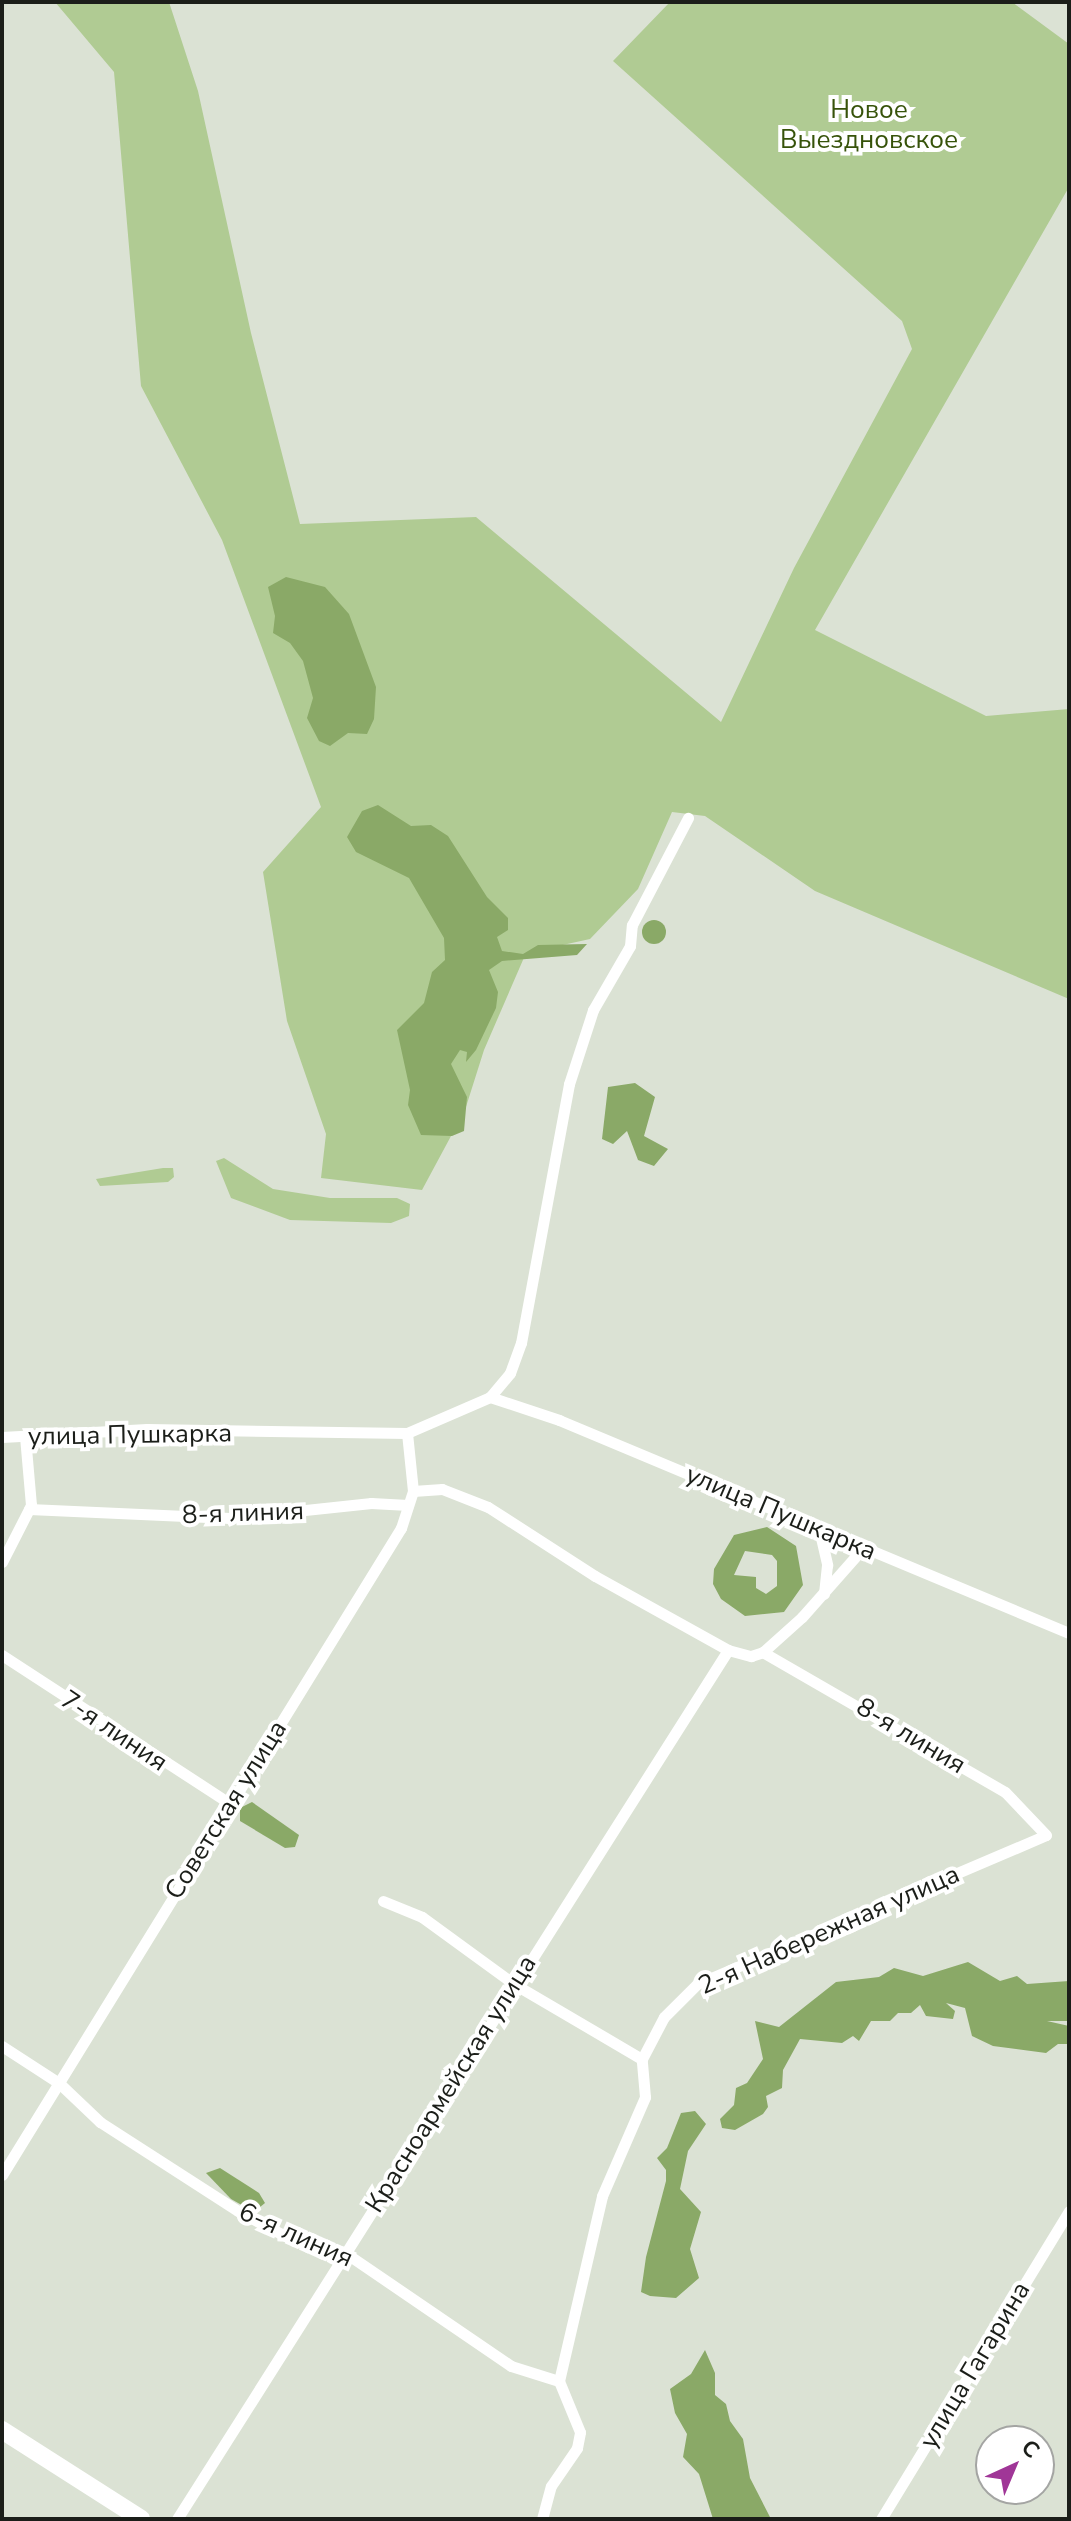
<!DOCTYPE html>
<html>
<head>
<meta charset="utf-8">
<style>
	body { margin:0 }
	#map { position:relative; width:1071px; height:2521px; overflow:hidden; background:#dbe2d4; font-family:"Nunito Sans",sans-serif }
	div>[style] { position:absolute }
	.green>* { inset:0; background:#b0cb93 }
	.water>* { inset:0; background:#8aa967 }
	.round { border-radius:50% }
	.minor>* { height:11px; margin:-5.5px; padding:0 5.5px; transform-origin:5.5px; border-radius:5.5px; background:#fff }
	.primary>* { height:18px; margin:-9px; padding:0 9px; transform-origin:9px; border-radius:9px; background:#fff }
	span { translate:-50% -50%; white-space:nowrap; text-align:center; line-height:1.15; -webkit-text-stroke:8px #fff; paint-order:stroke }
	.park-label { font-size:26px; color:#37530a }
	.street-label { font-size:26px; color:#1b1e19 }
	.frame { position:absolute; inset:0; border:4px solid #1b1e19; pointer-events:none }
	.north { position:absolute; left:975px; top:2425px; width:80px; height:80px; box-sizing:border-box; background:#fff; border:2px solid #a4a5a3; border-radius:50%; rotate:44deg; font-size:22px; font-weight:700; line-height:32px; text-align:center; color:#1b1e19 }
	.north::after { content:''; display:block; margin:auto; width:28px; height:36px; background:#a03697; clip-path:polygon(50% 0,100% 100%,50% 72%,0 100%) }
</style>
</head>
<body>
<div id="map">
	<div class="green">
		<i style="clip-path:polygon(55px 2px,169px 2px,198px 91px,251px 333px,300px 524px,476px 517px,721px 722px,794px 568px,912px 349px,902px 321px,613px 61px,670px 2px,1012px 2px,1069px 44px,1069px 187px,815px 630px,986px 716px,1069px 709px,1069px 999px,815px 891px,705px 816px,672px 812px,638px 889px,590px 939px,526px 953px,484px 1050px,465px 1110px,422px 1190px,321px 1178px,326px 1134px,287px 1021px,263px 872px,321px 807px,222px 540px,141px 386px,114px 72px)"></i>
		<i style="clip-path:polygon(224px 1158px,273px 1189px,330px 1198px,397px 1198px,410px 1204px,409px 1216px,391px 1223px,290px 1220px,231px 1198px,216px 1161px)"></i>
		<i style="clip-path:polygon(163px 1168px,173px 1168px,174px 1177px,168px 1182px,100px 1186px,96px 1179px)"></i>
	</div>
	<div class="water">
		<i style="clip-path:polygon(286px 577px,325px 587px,349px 614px,376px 687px,374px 719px,367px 734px,348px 733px,330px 746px,319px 741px,307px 718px,313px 698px,303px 661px,290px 643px,273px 633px,275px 616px,268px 587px)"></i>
		<i style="clip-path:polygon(378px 805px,411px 826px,431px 825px,448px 836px,487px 897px,508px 918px,508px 930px,497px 937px,502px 951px,523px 954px,538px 945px,587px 944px,577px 955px,502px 961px,489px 970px,498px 992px,496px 1008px,476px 1050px,466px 1062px,467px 1052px,460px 1050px,451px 1064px,467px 1097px,464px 1131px,452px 1136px,421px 1135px,408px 1105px,410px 1090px,397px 1030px,424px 1003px,432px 972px,445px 960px,444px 938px,409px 878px,356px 852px,347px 837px,362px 811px)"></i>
		<i class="round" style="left:642px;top:920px;width:24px;height:24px"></i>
		<i style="clip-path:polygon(635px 1083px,655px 1097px,644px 1136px,668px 1149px,654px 1166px,638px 1160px,627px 1131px,613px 1144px,602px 1139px,608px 1087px)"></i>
		<i style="clip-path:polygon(evenodd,767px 1527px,796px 1546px,803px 1585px,784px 1612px,745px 1616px,721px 1599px,713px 1584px,714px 1569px,734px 1535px,767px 1527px,745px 1551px,772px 1555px,777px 1561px,777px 1586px,766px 1594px,756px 1588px,756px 1577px,734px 1575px,745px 1551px)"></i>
		<i style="clip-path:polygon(252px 1802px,299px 1835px,295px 1847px,285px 1848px,240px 1821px,240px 1808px)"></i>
		<i style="clip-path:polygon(968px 1962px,1000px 1981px,1017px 1976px,1027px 1984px,1069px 1981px,1069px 2021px,1047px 2021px,1069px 2026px,1069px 2044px,1058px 2044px,1046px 2053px,993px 2046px,972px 2036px,965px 2008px,946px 2003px,955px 2011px,953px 2019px,926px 2016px,920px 2005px,911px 2013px,898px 2013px,890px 2021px,871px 2021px,859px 2041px,853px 2036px,842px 2043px,800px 2039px,783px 2070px,782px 2088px,766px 2096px,768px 2107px,763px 2114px,735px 2130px,722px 2128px,720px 2119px,734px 2105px,736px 2088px,747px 2083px,763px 2059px,755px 2021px,779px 2027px,836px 1982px,879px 1977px,894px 1968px,923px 1976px)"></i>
		<i style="clip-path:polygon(695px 2111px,706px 2124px,688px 2151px,680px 2189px,701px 2212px,690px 2249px,699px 2278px,676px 2298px,650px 2296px,641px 2292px,646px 2257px,666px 2181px,666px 2170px,657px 2158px,667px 2148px,681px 2113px)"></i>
		<i style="clip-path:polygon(220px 2168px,259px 2193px,265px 2203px,254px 2212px,231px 2199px,206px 2173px)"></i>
		<i style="clip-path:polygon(705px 2350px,715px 2373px,715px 2395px,726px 2404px,730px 2421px,743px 2439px,750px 2478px,771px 2519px,713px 2519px,699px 2474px,683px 2457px,687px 2434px,675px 2413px,670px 2389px,691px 2374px)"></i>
	</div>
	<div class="minor">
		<i style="left:490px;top:1397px;width:73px;rotate:18.4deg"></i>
		<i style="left:559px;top:1420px;width:553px;rotate:22.67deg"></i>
		<i style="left:2px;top:1437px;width:145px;rotate:-3.2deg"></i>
		<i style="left:147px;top:1429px;width:260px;rotate:0.9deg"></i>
		<i style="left:407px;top:1433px;width:90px;rotate:-23.4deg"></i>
		<i style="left:490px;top:1397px;width:31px;rotate:-50deg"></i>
		<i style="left:510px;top:1373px;width:32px;rotate:-70deg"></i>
		<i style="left:521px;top:1343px;width:263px;rotate:-79.5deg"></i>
		<i style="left:569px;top:1084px;width:78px;rotate:-72deg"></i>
		<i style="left:593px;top:1010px;width:74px;rotate:-60deg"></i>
		<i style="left:630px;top:946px;width:21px;rotate:-85deg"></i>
		<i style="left:632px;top:925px;width:121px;rotate:-62.4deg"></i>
		<i style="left:413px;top:1491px;width:29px;rotate:-4deg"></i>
		<i style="left:442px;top:1489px;width:49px;rotate:21.4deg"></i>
		<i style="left:488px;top:1507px;width:127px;rotate:32.8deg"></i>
		<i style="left:595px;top:1576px;width:152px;rotate:29.1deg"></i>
		<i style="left:728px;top:1650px;width:24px;rotate:15deg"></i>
		<i style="left:751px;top:1656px;width:13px;rotate:-18deg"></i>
		<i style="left:763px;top:1652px;width:52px;rotate:-41.9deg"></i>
		<i style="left:802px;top:1617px;width:94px;rotate:-48.5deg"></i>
		<i style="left:29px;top:1509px;width:201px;rotate:2.6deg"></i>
		<i style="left:230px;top:1518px;width:142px;rotate:-6.1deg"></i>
		<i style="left:371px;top:1503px;width:37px;rotate:3deg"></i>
		<i style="left:819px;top:1529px;width:37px;rotate:77deg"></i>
		<i style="left:827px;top:1565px;width:29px;rotate:96deg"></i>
		<i style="left:2px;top:1562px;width:64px;rotate:-63deg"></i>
		<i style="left:31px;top:1505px;width:69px;rotate:-95deg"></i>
		<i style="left:2px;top:1655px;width:271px;rotate:33.1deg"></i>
		<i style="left:383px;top:1901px;width:42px;rotate:22.3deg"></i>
		<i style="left:422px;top:1917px;width:114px;rotate:36.1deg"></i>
		<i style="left:514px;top:1984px;width:148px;rotate:30.4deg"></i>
		<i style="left:2px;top:2046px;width:68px;rotate:33deg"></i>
		<i style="left:59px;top:2083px;width:57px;rotate:43.6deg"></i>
		<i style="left:100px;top:2122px;width:164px;rotate:32.8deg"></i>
		<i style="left:238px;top:2211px;width:58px;rotate:27.9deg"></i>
		<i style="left:289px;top:2238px;width:57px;rotate:14.3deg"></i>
		<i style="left:344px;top:2252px;width:202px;rotate:34.3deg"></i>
		<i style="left:511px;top:2366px;width:50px;rotate:17.4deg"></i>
		<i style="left:2px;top:2175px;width:760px;rotate:-58.34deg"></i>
		<i style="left:401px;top:1528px;width:39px;rotate:-72deg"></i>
		<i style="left:413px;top:1491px;width:58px;rotate:-95.9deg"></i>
		<i style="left:559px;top:2381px;width:190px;rotate:-76.9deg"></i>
		<i style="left:602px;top:2196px;width:108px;rotate:-66.5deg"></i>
		<i style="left:645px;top:2097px;width:38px;rotate:-95deg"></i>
		<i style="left:642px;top:2059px;width:47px;rotate:-62.4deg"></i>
		<i style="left:664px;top:2017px;width:47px;rotate:-45deg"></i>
		<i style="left:697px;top:1984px;width:379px;rotate:-23.1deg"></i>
		<i style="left:1046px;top:1835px;width:59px;rotate:-133.6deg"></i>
		<i style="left:1005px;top:1792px;width:280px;rotate:-150deg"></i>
		<i style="left:177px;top:2519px;width:1029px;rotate:-57.62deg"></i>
		<i style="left:542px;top:2519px;width:34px;rotate:-75deg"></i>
		<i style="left:551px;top:2486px;width:46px;rotate:-55.6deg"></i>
		<i style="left:577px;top:2448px;width:16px;rotate:-79deg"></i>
		<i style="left:580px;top:2432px;width:55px;rotate:-112.4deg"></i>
		<i style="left:881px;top:2519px;width:361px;rotate:-58.6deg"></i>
	</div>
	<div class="primary">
		<i style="left:2px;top:2430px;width:165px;rotate:32.6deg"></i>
	</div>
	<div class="park-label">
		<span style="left:869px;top:125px">Новое<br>Выездновское</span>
	</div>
	<div class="street-label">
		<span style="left:130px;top:1435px;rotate:-1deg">улица Пушкарка</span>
		<span style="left:243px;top:1513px;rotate:-2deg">8-я линия</span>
		<span style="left:781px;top:1513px;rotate:23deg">улица Пушкарка</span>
		<span style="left:114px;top:1731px;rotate:34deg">7-я линия</span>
		<span style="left:911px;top:1736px;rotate:31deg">8-я линия</span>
		<span style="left:226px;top:1810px;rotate:-58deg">Советская улица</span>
		<span style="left:829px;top:1930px;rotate:-24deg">2-я Набережная улица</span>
		<span style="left:451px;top:2084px;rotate:-58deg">Красноармейская улица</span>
		<span style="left:296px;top:2235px;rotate:24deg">6-я линия</span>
		<span style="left:975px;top:2365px;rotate:-59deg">улица Гагарина</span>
	</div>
	<div class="frame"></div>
	<div class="north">С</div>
</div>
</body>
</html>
